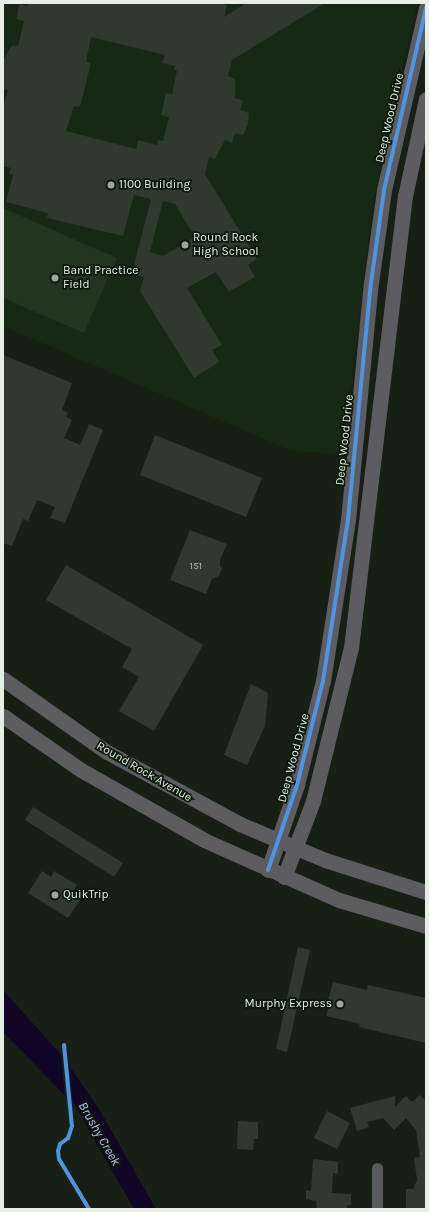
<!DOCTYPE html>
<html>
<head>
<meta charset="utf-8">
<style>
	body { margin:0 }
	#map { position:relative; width:429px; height:1212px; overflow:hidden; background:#182016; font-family:Karla,sans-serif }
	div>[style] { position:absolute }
	.built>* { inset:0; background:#162915 }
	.green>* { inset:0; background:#21351f }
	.water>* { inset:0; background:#120626 }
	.pier>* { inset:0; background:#182016 }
	.building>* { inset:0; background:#2f392d }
	.street>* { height:11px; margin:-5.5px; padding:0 5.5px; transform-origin:5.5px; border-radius:5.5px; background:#5b5b5f }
	.secondary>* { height:15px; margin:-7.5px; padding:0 7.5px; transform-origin:7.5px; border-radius:7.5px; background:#5d5c61 }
	.cycleway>* { height:4px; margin:-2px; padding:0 2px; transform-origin:2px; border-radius:2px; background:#4d94e3 }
	.dots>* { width:11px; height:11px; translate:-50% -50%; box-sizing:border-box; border:2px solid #0b1a0a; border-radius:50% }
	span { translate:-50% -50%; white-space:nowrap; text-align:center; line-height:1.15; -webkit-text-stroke:3.5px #0b1a0a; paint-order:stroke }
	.number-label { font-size:10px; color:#b8c2b6 }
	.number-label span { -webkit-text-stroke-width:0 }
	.street-label { font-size:12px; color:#e5efe4 }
	.poi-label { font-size:12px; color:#e5efe4 }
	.left { translate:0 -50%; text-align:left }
	.right { translate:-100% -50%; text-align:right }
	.water-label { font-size:13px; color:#c7b4fd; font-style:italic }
	.frame { position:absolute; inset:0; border:4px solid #e5efe4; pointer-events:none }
</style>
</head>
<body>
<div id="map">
	<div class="built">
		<i style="clip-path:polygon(3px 3px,417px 3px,373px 203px,343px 454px,292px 451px,3px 326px)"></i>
	</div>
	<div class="green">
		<i style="clip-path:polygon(3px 208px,117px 258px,84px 333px,3px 298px)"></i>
	</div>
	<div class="water">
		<i style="clip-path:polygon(3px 990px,64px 1058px,99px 1109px,156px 1209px,134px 1209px,75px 1106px,3px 1032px)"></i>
	</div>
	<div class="pier">
		<i style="clip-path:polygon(61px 1052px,69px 1062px,73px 1107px,65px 1098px)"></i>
	</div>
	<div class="building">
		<i style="clip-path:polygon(evenodd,28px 3px,216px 3px,227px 5px,224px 17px,246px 3px,325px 3px,232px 60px,228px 76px,235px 79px,235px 98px,243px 101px,240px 110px,249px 113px,248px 124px,243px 135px,235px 133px,232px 143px,225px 140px,215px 159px,209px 157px,205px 174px,257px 259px,248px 265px,255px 277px,229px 292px,216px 272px,187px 288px,222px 345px,212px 350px,219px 362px,194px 378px,140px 291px,144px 277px,132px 273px,151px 199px,134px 195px,123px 236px,47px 218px,48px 213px,6px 202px,13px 175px,9px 174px,11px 168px,3px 166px,3px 109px,8px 90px,3px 89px,3px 61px,10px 48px,13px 45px,18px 46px,24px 21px,17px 19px,18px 9px,20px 4px,27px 6px,28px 3px,91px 37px,165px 55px,162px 63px,175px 66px,174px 70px,177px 71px,172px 94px,166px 93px,161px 115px,169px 117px,163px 141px,158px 140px,157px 145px,138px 140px,136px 149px,66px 131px,74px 106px,79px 107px,81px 103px,91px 63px,86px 62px,91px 37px,28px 3px,163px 201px,175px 204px,195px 237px,163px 256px,150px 252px,163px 201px)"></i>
		<i style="clip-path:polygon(3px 355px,72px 383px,62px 410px,68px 413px,66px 417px,72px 420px,64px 438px,80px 445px,89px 424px,103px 430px,65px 523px,50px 518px,55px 507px,37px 500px,28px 521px,23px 519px,12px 546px,3px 543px)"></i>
		<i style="clip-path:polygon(155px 435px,262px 478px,246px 517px,140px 475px)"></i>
		<i style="clip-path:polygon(190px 530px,227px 544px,220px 560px,220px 566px,222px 568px,219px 576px,212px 579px,206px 594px,170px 580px)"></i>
		<i style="clip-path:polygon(66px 565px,203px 645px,154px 731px,119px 711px,139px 677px,122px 667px,132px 649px,46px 600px)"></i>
		<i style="clip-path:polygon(251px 684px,268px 693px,265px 726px,247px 765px,224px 755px)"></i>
		<i style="clip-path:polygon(33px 807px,123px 863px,114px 877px,25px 820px)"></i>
		<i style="clip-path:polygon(42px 871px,51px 877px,54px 871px,77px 885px,73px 891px,82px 897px,68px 918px,28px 893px)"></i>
		<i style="clip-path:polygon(298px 947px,310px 950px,287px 1052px,276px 1049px)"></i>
		<i style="clip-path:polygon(333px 982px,367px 990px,368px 985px,426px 998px,426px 1043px,359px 1027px,360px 1024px,326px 1016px,328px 1009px,326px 1008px)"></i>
		<i style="clip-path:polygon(420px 1095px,426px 1101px,426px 1209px,406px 1209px,406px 1189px,413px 1189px,417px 1180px,414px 1158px,420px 1157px,416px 1130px,406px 1118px,394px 1130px,383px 1118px,367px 1122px,369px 1127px,357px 1131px,350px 1108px,395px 1096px,395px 1107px,406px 1096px,412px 1102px)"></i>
		<i style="clip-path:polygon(327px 1111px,350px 1123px,337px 1149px,314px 1138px)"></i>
		<i style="clip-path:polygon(238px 1121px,258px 1122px,258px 1139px,254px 1139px,253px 1150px,237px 1149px)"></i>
		<i style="clip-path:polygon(313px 1159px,338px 1162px,338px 1174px,333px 1173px,332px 1193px,351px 1194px,351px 1205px,347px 1205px,347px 1209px,317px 1209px,316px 1201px,306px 1199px,306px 1190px,311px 1191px)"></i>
	</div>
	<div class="street">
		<i style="left:377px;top:1168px;width:41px;rotate:90deg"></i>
	</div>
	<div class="secondary">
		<i style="left:3px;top:679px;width:127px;rotate:35.1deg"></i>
		<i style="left:107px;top:752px;width:151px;rotate:28.4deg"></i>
		<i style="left:240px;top:824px;width:92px;rotate:23deg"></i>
		<i style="left:325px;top:860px;width:106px;rotate:17.6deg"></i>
		<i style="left:3px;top:716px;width:95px;rotate:34.7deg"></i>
		<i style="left:81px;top:770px;width:142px;rotate:29.6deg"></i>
		<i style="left:204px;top:840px;width:148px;rotate:24deg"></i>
		<i style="left:339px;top:900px;width:91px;rotate:16.6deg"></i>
		<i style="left:268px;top:870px;width:90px;rotate:-71.2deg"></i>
		<i style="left:297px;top:785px;width:107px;rotate:-76deg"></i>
		<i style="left:323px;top:681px;width:163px;rotate:-81.2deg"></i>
		<i style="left:348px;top:520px;width:238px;rotate:-84.5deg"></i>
		<i style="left:371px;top:283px;width:94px;rotate:-82deg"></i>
		<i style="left:384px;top:190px;width:187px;rotate:-77deg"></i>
		<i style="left:284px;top:877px;width:81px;rotate:-69.1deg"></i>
		<i style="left:313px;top:801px;width:158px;rotate:-76.1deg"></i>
		<i style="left:351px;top:648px;width:455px;rotate:-83.2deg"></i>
		<i style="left:405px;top:196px;width:99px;rotate:-77.8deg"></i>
	</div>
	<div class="cycleway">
		<i style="left:268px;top:870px;width:90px;rotate:-71.2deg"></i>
		<i style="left:297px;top:785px;width:107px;rotate:-76deg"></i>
		<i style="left:323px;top:681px;width:163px;rotate:-81.2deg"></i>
		<i style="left:348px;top:520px;width:238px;rotate:-84.5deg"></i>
		<i style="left:371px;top:283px;width:94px;rotate:-82deg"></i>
		<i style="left:384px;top:190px;width:187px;rotate:-77deg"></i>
		<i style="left:64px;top:1045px;width:81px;rotate:84.4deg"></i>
		<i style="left:72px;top:1126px;width:13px;rotate:108deg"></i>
		<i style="left:68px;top:1138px;width:10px;rotate:143deg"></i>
		<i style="left:60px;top:1144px;width:7px;rotate:106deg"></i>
		<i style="left:58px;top:1151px;width:8px;rotate:83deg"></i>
		<i style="left:59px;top:1159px;width:58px;rotate:59deg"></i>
	</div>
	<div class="dots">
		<i style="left:111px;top:185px;background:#9da79c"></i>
		<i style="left:185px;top:245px;background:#9da79c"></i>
		<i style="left:55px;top:278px;background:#9da79c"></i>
		<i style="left:55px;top:895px;background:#9da79c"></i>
		<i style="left:340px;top:1004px;background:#9da79c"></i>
	</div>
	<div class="number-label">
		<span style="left:196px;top:567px">151</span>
	</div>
	<div class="street-label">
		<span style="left:390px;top:118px;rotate:-77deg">Deep Wood Drive</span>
		<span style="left:345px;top:440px;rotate:-84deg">Deep Wood Drive</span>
		<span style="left:294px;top:758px;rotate:-75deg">Deep Wood Drive</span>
		<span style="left:144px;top:772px;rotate:30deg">Round Rock Avenue</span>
	</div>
	<div class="poi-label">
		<span class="left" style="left:119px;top:185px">1100 Building</span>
		<span class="left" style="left:193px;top:245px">Round Rock<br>High School</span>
		<span class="left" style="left:63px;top:278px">Band Practice<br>Field</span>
		<span class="left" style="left:63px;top:895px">QuikTrip</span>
		<span class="right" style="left:332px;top:1004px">Murphy Express</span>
	</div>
	<div class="water-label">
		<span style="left:99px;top:1134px;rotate:60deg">Brushy Creek</span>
	</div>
	<div class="frame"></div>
</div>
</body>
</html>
